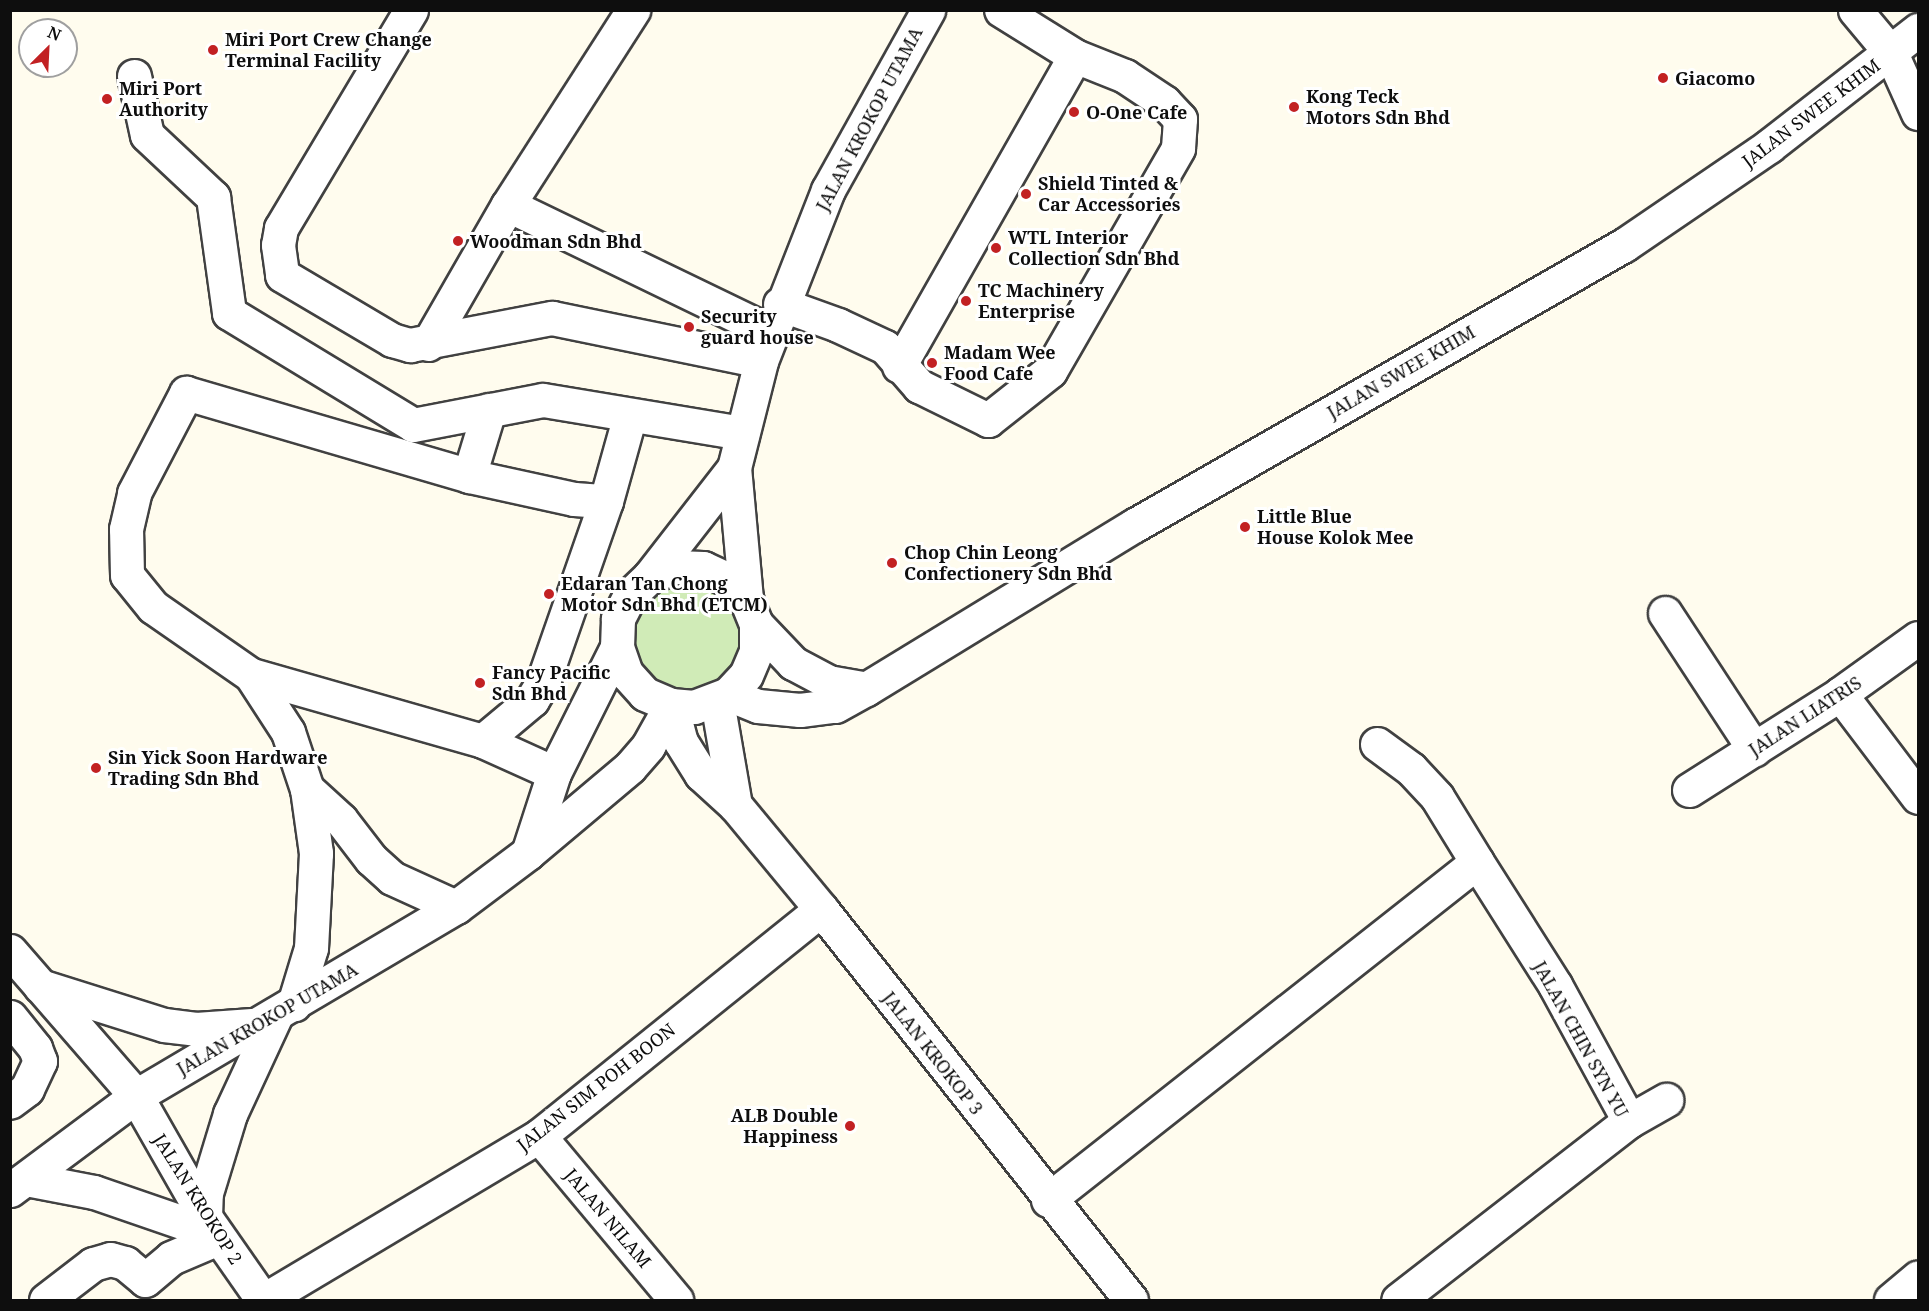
<!DOCTYPE html>
<html>
<head>
<meta charset="utf-8">
<style>
	body { margin:0 }
	#map { position:relative; width:1929px; height:1311px; overflow:hidden; background:#fffcee; font-family:"Noto Serif",serif }
	div>[style] { position:absolute }
	.green>* { inset:0; background:#d0ebb7 }
	.round { border-radius:50% }
	.roads { filter:drop-shadow(2px 0 #414141) drop-shadow(-2px 0 #414141) drop-shadow(0 2px #414141) drop-shadow(0 -2px #414141) }
	.minor>* { height:33px; margin:-16.5px; padding:0 16.5px; transform-origin:16.5px; border-radius:16.5px; background:#fff }
	.dots>* { width:16px; height:16px; translate:-50% -50%; box-sizing:border-box; border:3px solid #fff; border-radius:50% }
	span { translate:-50% -50%; white-space:nowrap; text-align:center; line-height:1.15; -webkit-text-stroke:6px #fff; paint-order:stroke }
	.poi-label { font-size:18px; color:#0e0e0e; font-weight:700 }
	.left { translate:0 -50%; text-align:left }
	.right { translate:-100% -50%; text-align:right }
	.street-label { font-size:18px; color:#0e0e0e }
	.frame { position:absolute; inset:0; border:12px solid #0e0e0e; pointer-events:none }
	.north { position:absolute; left:18px; top:18px; width:60px; height:60px; box-sizing:border-box; background:#fff; border:2px solid #9f9f9f; border-radius:50%; rotate:24deg; font-size:16px; font-weight:700; line-height:24px; text-align:center; color:#0e0e0e }
	.north::after { content:''; display:block; margin:auto; width:21px; height:27px; background:#c22123; clip-path:polygon(50% 0,100% 100%,50% 72%,0 100%) }
</style>
</head>
<body>
<div id="map">
	<div class="green">
		<i class="round" style="left:633px;top:585px;width:108px;height:108px"></i>
	</div>
	<div class="roads">
		<div class="minor">
			<i style="left:411px;top:10px;width:254px;rotate:120.8deg"></i>
			<i style="left:281px;top:228px;width:17px;rotate:100deg"></i>
			<i style="left:278px;top:245px;width:30px;rotate:82deg"></i>
			<i style="left:282px;top:275px;width:128px;rotate:30.6deg"></i>
			<i style="left:392px;top:340px;width:19px;rotate:16deg"></i>
			<i style="left:410px;top:345px;width:145px;rotate:-10.8deg"></i>
			<i style="left:552px;top:318px;width:213px;rotate:11.6deg"></i>
			<i style="left:1855px;top:10px;width:56px;rotate:50.1deg"></i>
			<i style="left:1891px;top:53px;width:66px;rotate:65.8deg"></i>
			<i style="left:134px;top:76px;width:60px;rotate:77.6deg"></i>
			<i style="left:147px;top:135px;width:91px;rotate:43.2deg"></i>
			<i style="left:213px;top:197px;width:117px;rotate:82.1deg"></i>
			<i style="left:229px;top:313px;width:215px;rotate:31.3deg"></i>
			<i style="left:413px;top:425px;width:132px;rotate:-10.9deg"></i>
			<i style="left:543px;top:400px;width:202px;rotate:9.4deg"></i>
			<i style="left:508px;top:205px;width:232px;rotate:-57.3deg"></i>
			<i style="left:780px;top:304px;width:62px;rotate:19.9deg"></i>
			<i style="left:838px;top:325px;width:52px;rotate:25.1deg"></i>
			<i style="left:885px;top:347px;width:52px;rotate:48.9deg"></i>
			<i style="left:919px;top:386px;width:77px;rotate:26.2deg"></i>
			<i style="left:988px;top:420px;width:79px;rotate:-38.3deg"></i>
			<i style="left:1050px;top:371px;width:257px;rotate:-60.1deg"></i>
			<i style="left:1178px;top:148px;width:29px;rotate:-86deg"></i>
			<i style="left:1180px;top:119px;width:23px;rotate:-133deg"></i>
			<i style="left:1164px;top:102px;width:47px;rotate:-146.3deg"></i>
			<i style="left:1125px;top:76px;width:54px;rotate:-158.2deg"></i>
			<i style="left:1075px;top:56px;width:87px;rotate:-148.1deg"></i>
			<i style="left:428px;top:344px;width:160px;rotate:-60.1deg"></i>
			<i style="left:508px;top:205px;width:292px;rotate:25.8deg"></i>
			<i style="left:899px;top:366px;width:356px;rotate:-60.4deg"></i>
			<i style="left:734px;top:468px;width:137px;rotate:127.9deg"></i>
			<i style="left:650px;top:576px;width:28px;rotate:136deg"></i>
			<i style="left:630px;top:595px;width:27px;rotate:117deg"></i>
			<i style="left:618px;top:619px;width:28px;rotate:92deg"></i>
			<i style="left:617px;top:647px;width:28px;rotate:71deg"></i>
			<i style="left:626px;top:673px;width:28px;rotate:48deg"></i>
			<i style="left:645px;top:694px;width:28px;rotate:23deg"></i>
			<i style="left:671px;top:705px;width:23px;rotate:5deg"></i>
			<i style="left:694px;top:707px;width:36px;rotate:-21deg"></i>
			<i style="left:728px;top:694px;width:26px;rotate:-47deg"></i>
			<i style="left:746px;top:675px;width:26px;rotate:-67deg"></i>
			<i style="left:756px;top:651px;width:27px;rotate:-90deg"></i>
			<i style="left:756px;top:624px;width:27px;rotate:-112deg"></i>
			<i style="left:746px;top:599px;width:132px;rotate:-95.2deg"></i>
			<i style="left:734px;top:468px;width:110px;rotate:-75.8deg"></i>
			<i style="left:761px;top:361px;width:184px;rotate:-68.6deg"></i>
			<i style="left:828px;top:190px;width:206px;rotate:-60.9deg"></i>
			<i style="left:469px;top:476px;width:69px;rotate:-73.1deg"></i>
			<i style="left:650px;top:576px;width:27px;rotate:-20deg"></i>
			<i style="left:675px;top:567px;width:28px;rotate:2deg"></i>
			<i style="left:703px;top:568px;width:26px;rotate:25deg"></i>
			<i style="left:727px;top:579px;width:28px;rotate:46deg"></i>
			<i style="left:1665px;top:613px;width:163px;rotate:56.8deg"></i>
			<i style="left:756px;top:624px;width:54px;rotate:46.5deg"></i>
			<i style="left:793px;top:663px;width:40px;rotate:28deg"></i>
			<i style="left:828px;top:682px;width:39px;rotate:10deg"></i>
			<i style="left:251px;top:675px;width:68px;rotate:57deg"></i>
			<i style="left:288px;top:732px;width:60px;rotate:71.6deg"></i>
			<i style="left:307px;top:789px;width:65px;rotate:82deg"></i>
			<i style="left:316px;top:853px;width:95px;rotate:93deg"></i>
			<i style="left:311px;top:948px;width:59px;rotate:106.9deg"></i>
			<i style="left:728px;top:694px;width:32px;rotate:22deg"></i>
			<i style="left:758px;top:706px;width:42px;rotate:5.4deg"></i>
			<i style="left:800px;top:710px;width:35px;rotate:-7deg"></i>
			<i style="left:835px;top:706px;width:35px;rotate:-29deg"></i>
			<i style="left:866px;top:689px;width:315px;rotate:-31.4deg"></i>
			<i style="left:1135px;top:525px;width:563px;rotate:-29.8deg"></i>
			<i style="left:1624px;top:245px;width:176px;rotate:-34.3deg"></i>
			<i style="left:1769px;top:146px;width:189px;rotate:-37.9deg"></i>
			<i style="left:1840px;top:694px;width:129px;rotate:52.9deg"></i>
			<i style="left:717px;top:701px;width:106px;rotate:80.2deg"></i>
			<i style="left:671px;top:705px;width:38px;rotate:75deg"></i>
			<i style="left:681px;top:742px;width:38px;rotate:58deg"></i>
			<i style="left:701px;top:774px;width:46px;rotate:42.4deg"></i>
			<i style="left:735px;top:805px;width:135px;rotate:50.4deg"></i>
			<i style="left:821px;top:909px;width:499px;rotate:51.6deg"></i>
			<i style="left:483px;top:741px;width:64px;rotate:-39.9deg"></i>
			<i style="left:532px;top:700px;width:21px;rotate:-59deg"></i>
			<i style="left:543px;top:682px;width:192px;rotate:-70.8deg"></i>
			<i style="left:606px;top:501px;width:89px;rotate:-74.4deg"></i>
			<i style="left:1377px;top:744px;width:42px;rotate:36.3deg"></i>
			<i style="left:1411px;top:769px;width:38px;rotate:47deg"></i>
			<i style="left:1437px;top:797px;width:76px;rotate:58.4deg"></i>
			<i style="left:554px;top:773px;width:78px;rotate:-155.7deg"></i>
			<i style="left:483px;top:741px;width:241px;rotate:-164.1deg"></i>
			<i style="left:251px;top:675px;width:119px;rotate:-145.2deg"></i>
			<i style="left:153px;top:607px;width:41px;rotate:-129.1deg"></i>
			<i style="left:127px;top:575px;width:46px;rotate:-91.2deg"></i>
			<i style="left:126px;top:529px;width:37px;rotate:-77deg"></i>
			<i style="left:134px;top:493px;width:113px;rotate:-62.5deg"></i>
			<i style="left:186px;top:393px;width:295px;rotate:16.3deg"></i>
			<i style="left:469px;top:476px;width:107px;rotate:12.4deg"></i>
			<i style="left:574px;top:499px;width:32px;rotate:4deg"></i>
			<i style="left:307px;top:789px;width:46px;rotate:42.4deg"></i>
			<i style="left:341px;top:820px;width:49px;rotate:52.4deg"></i>
			<i style="left:371px;top:859px;width:28px;rotate:42deg"></i>
			<i style="left:392px;top:878px;width:70px;rotate:24.4deg"></i>
			<i style="left:1689px;top:790px;width:179px;rotate:-32.4deg"></i>
			<i style="left:1840px;top:694px;width:96px;rotate:-35.7deg"></i>
			<i style="left:528px;top:853px;width:84px;rotate:-72deg"></i>
			<i style="left:554px;top:773px;width:141px;rotate:-63.4deg"></i>
			<i style="left:10px;top:951px;width:192px;rotate:49deg"></i>
			<i style="left:136px;top:1096px;width:139px;rotate:60.3deg"></i>
			<i style="left:205px;top:1217px;width:101px;rotate:55.1deg"></i>
			<i style="left:40px;top:986px;width:130px;rotate:17.5deg"></i>
			<i style="left:164px;top:1025px;width:32px;rotate:7deg"></i>
			<i style="left:196px;top:1029px;width:56px;rotate:-4.1deg"></i>
			<i style="left:10px;top:1017px;width:40px;rotate:51deg"></i>
			<i style="left:35px;top:1048px;width:14px;rotate:69deg"></i>
			<i style="left:40px;top:1061px;width:31px;rotate:115deg"></i>
			<i style="left:27px;top:1089px;width:21px;rotate:143deg"></i>
			<i style="left:1629px;top:1121px;width:43px;rotate:-29.6deg"></i>
			<i style="left:539px;top:1136px;width:214px;rotate:50.1deg"></i>
			<i style="left:26px;top:1179px;width:69px;rotate:10.8deg"></i>
			<i style="left:94px;top:1192px;width:129px;rotate:19deg"></i>
			<i style="left:10px;top:1190px;width:157px;rotate:-36.7deg"></i>
			<i style="left:136px;top:1096px;width:372px;rotate:-30.6deg"></i>
			<i style="left:456px;top:907px;width:90px;rotate:-36.9deg"></i>
			<i style="left:528px;top:853px;width:133px;rotate:-40.1deg"></i>
			<i style="left:630px;top:767px;width:28px;rotate:-49deg"></i>
			<i style="left:648px;top:746px;width:47px;rotate:-60.7deg"></i>
			<i style="left:1048px;top:1200px;width:546px;rotate:-38.23deg"></i>
			<i style="left:1477px;top:862px;width:146px;rotate:57.6deg"></i>
			<i style="left:1555px;top:985px;width:155px;rotate:61.4deg"></i>
			<i style="left:1629px;top:1121px;width:292px;rotate:142.2deg"></i>
			<i style="left:205px;top:1217px;width:24px;rotate:-88deg"></i>
			<i style="left:206px;top:1193px;width:83px;rotate:-73.1deg"></i>
			<i style="left:230px;top:1114px;width:109px;rotate:-65.1deg"></i>
			<i style="left:46px;top:1300px;width:59px;rotate:-37.5deg"></i>
			<i style="left:93px;top:1264px;width:18px;rotate:-16deg"></i>
			<i style="left:110px;top:1259px;width:16px;rotate:15deg"></i>
			<i style="left:125px;top:1263px;width:26px;rotate:40deg"></i>
			<i style="left:145px;top:1280px;width:34px;rotate:-40deg"></i>
			<i style="left:171px;top:1258px;width:51px;rotate:-23.1deg"></i>
			<i style="left:264px;top:1300px;width:320px;rotate:-30.8deg"></i>
			<i style="left:539px;top:1136px;width:362px;rotate:-38.8deg"></i>
			<i style="left:1891px;top:1300px;width:35px;rotate:-40deg"></i>
		</div>
	</div>
	<div class="dots">
		<i style="left:213px;top:50px;background:#c22123"></i>
		<i style="left:1663px;top:78px;background:#c22123"></i>
		<i style="left:107px;top:99px;background:#c22123"></i>
		<i style="left:1294px;top:107px;background:#c22123"></i>
		<i style="left:1074px;top:112px;background:#c22123"></i>
		<i style="left:1026px;top:194px;background:#c22123"></i>
		<i style="left:458px;top:241px;background:#c22123"></i>
		<i style="left:996px;top:248px;background:#c22123"></i>
		<i style="left:966px;top:301px;background:#c22123"></i>
		<i style="left:689px;top:327px;background:#c22123"></i>
		<i style="left:932px;top:363px;background:#c22123"></i>
		<i style="left:1245px;top:527px;background:#c22123"></i>
		<i style="left:892px;top:563px;background:#c22123"></i>
		<i style="left:549px;top:594px;background:#c22123"></i>
		<i style="left:480px;top:683px;background:#c22123"></i>
		<i style="left:96px;top:768px;background:#c22123"></i>
		<i style="left:850px;top:1126px;background:#c22123"></i>
	</div>
	<div class="poi-label">
		<span class="left" style="left:225px;top:50px">Miri Port Crew Change<br>Terminal Facility</span>
		<span class="left" style="left:1675px;top:78px">Giacomo</span>
		<span class="left" style="left:119px;top:99px">Miri Port<br>Authority</span>
		<span class="left" style="left:1306px;top:107px">Kong Teck<br>Motors Sdn Bhd</span>
		<span class="left" style="left:1086px;top:112px">O-One Cafe</span>
		<span class="left" style="left:1038px;top:194px">Shield Tinted &amp;<br>Car Accessories</span>
		<span class="left" style="left:1008px;top:248px">WTL Interior<br>Collection Sdn Bhd</span>
		<span class="left" style="left:470px;top:241px">Woodman Sdn Bhd</span>
		<span class="left" style="left:978px;top:301px">TC Machinery<br>Enterprise</span>
		<span class="left" style="left:701px;top:327px">Security<br>guard house</span>
		<span class="left" style="left:944px;top:363px">Madam Wee<br>Food Cafe</span>
		<span class="left" style="left:1257px;top:527px">Little Blue<br>House Kolok Mee</span>
		<span class="left" style="left:904px;top:563px">Chop Chin Leong<br>Confectionery Sdn Bhd</span>
		<span class="left" style="left:561px;top:594px">Edaran Tan Chong<br>Motor Sdn Bhd (ETCM)</span>
		<span class="left" style="left:492px;top:683px">Fancy Pacific<br>Sdn Bhd</span>
		<span class="left" style="left:108px;top:768px">Sin Yick Soon Hardware<br>Trading Sdn Bhd</span>
		<span class="right" style="left:838px;top:1126px">ALB Double<br>Happiness</span>
	</div>
	<div class="street-label">
		<span style="left:1811px;top:113px;rotate:-37deg">JALAN SWEE KHIM</span>
		<span style="left:869px;top:119px;rotate:-62deg">JALAN KROKOP UTAMA</span>
		<span style="left:1401px;top:372px;rotate:-30deg">JALAN SWEE KHIM</span>
		<span style="left:1805px;top:716px;rotate:-33deg">JALAN LIATRIS</span>
		<span style="left:267px;top:1019px;rotate:-30deg">JALAN KROKOP UTAMA</span>
		<span style="left:1581px;top:1039px;rotate:61deg">JALAN CHIN SYN YU</span>
		<span style="left:933px;top:1053px;rotate:52deg">JALAN KROKOP 3</span>
		<span style="left:596px;top:1087px;rotate:-38deg">JALAN SIM POH BOON</span>
		<span style="left:198px;top:1199px;rotate:58deg">JALAN KROKOP 2</span>
		<span style="left:608px;top:1218px;rotate:50deg">JALAN NILAM</span>
	</div>
	<div class="frame"></div>
	<div class="north">N</div>
</div>
</body>
</html>
